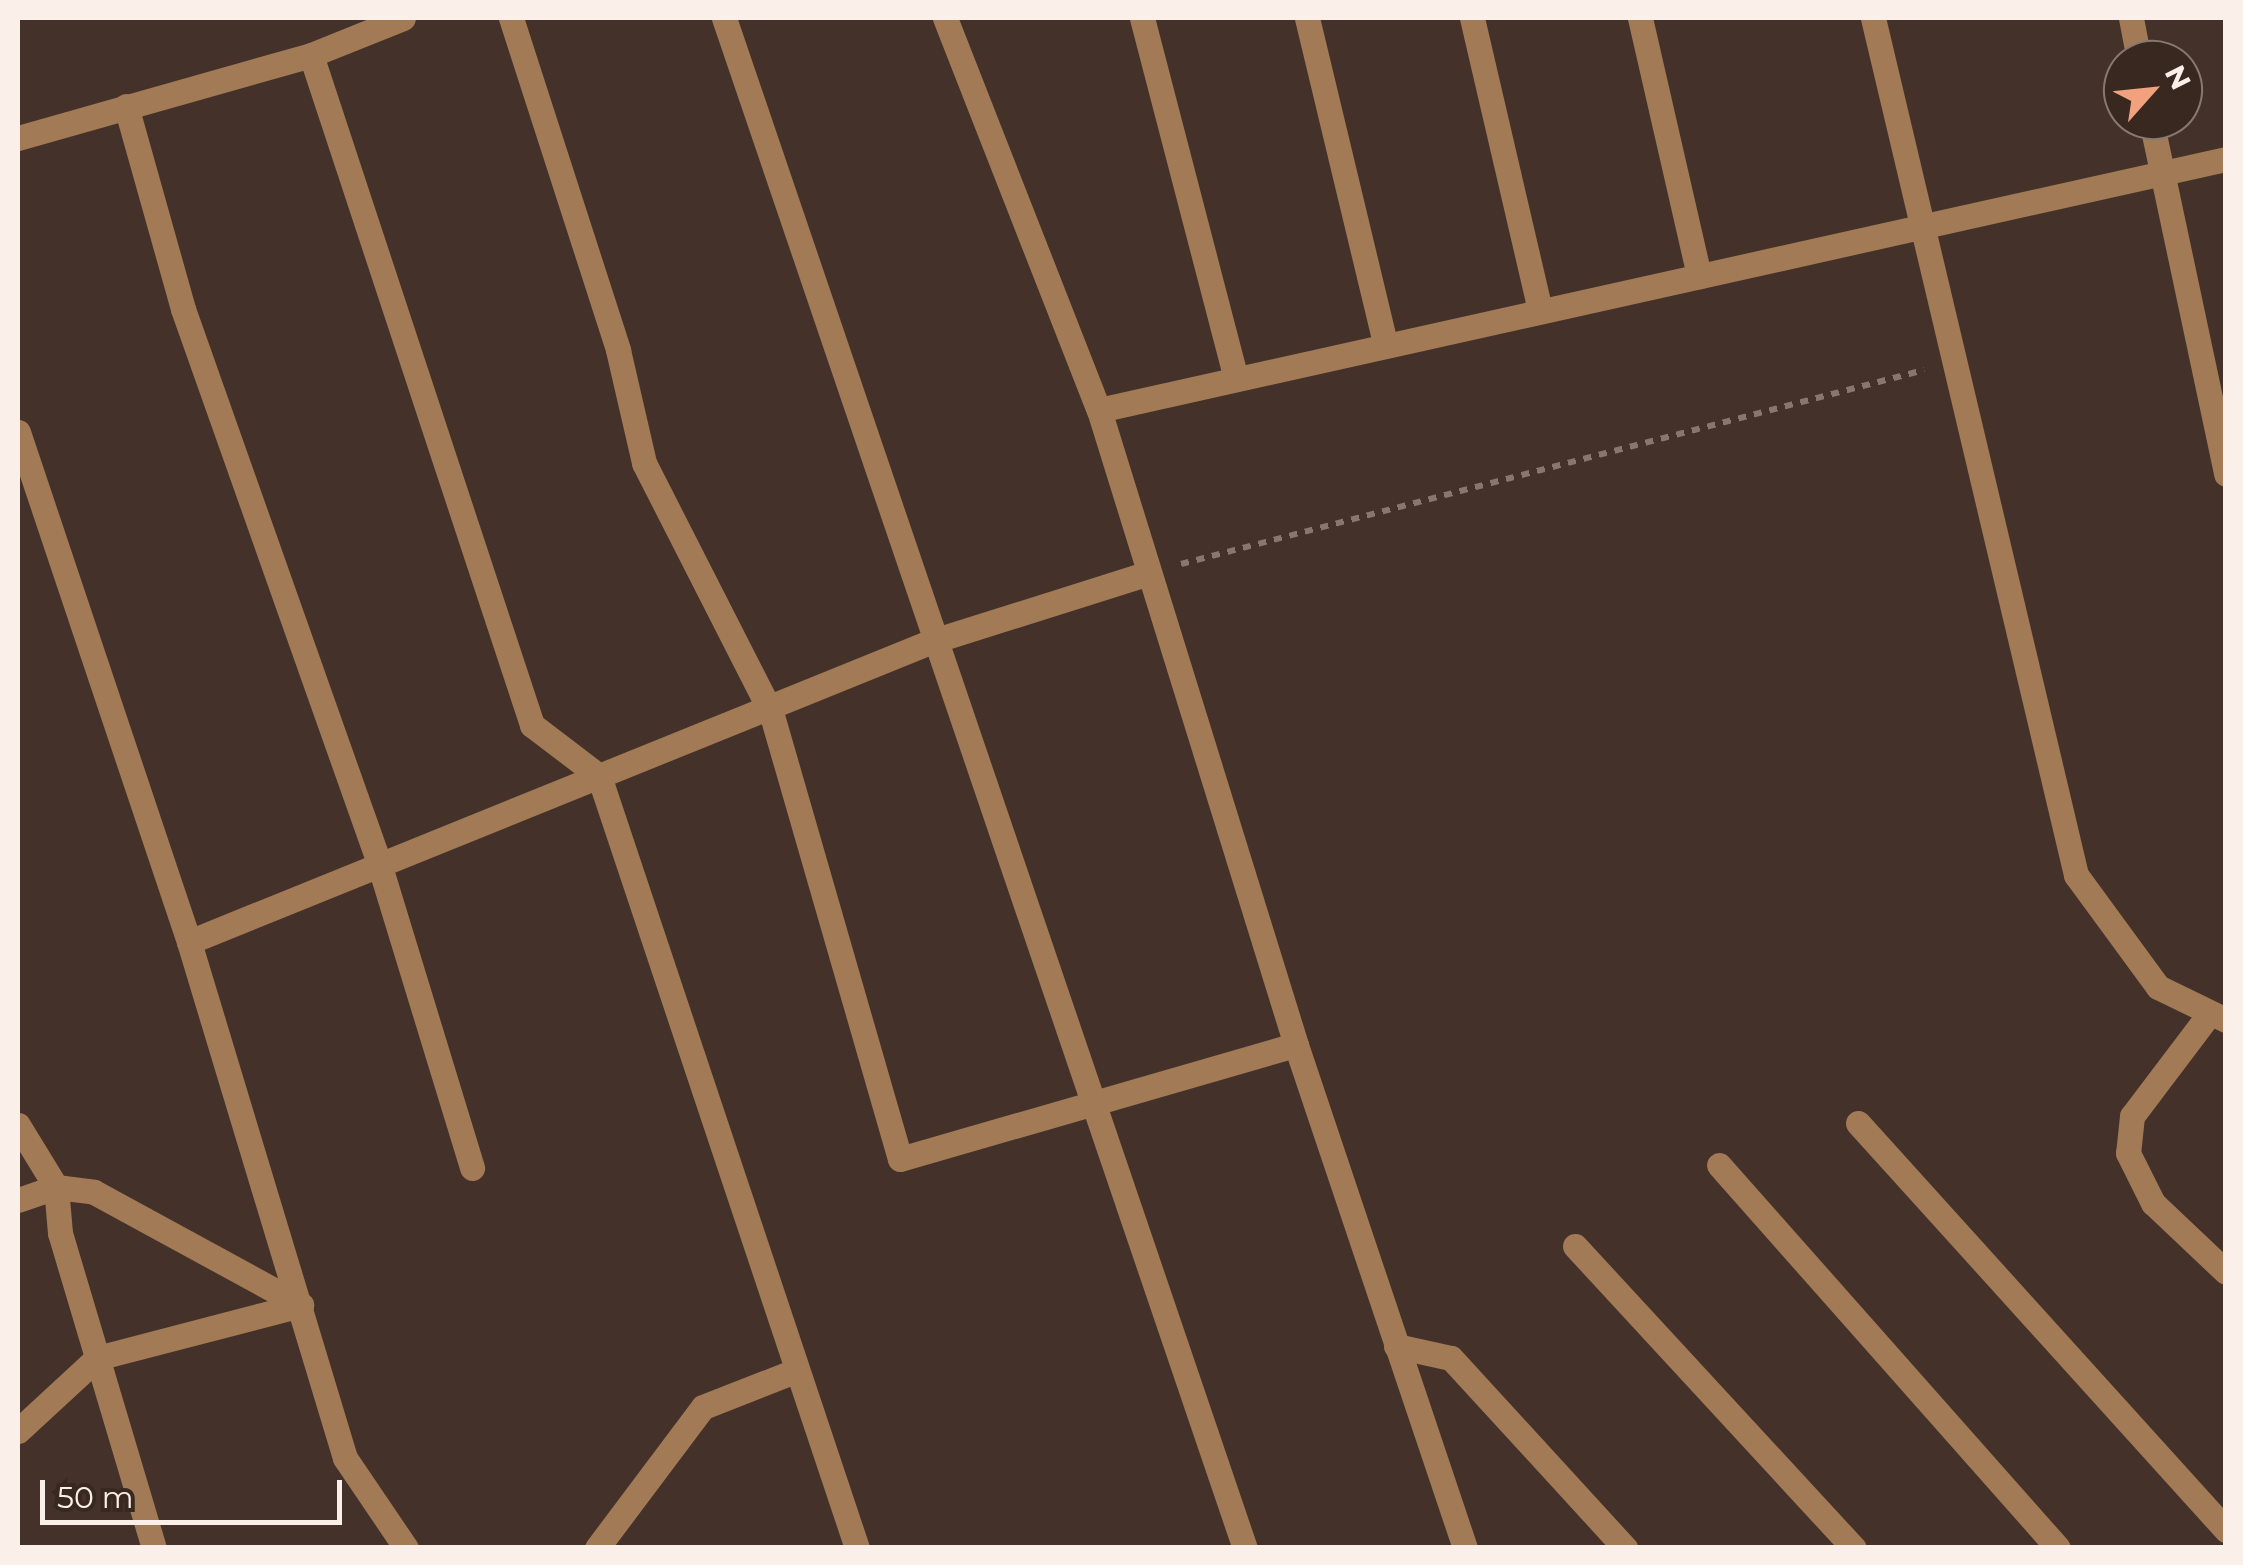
<!DOCTYPE html>
<html>
<head>
<meta charset="utf-8">
<style>
	body { margin:0 }
	#map { position:relative; width:2243px; height:1565px; overflow:hidden; background:#44322a; font-family:Montserrat,sans-serif }
	div>[style] { position:absolute }
	.path>* { height:6px; margin-top:-3px; transform-origin:0; background:repeating-linear-gradient(90deg,#877770 0 8px,transparent 0 16px) }
	.minor>* { height:25px; margin:-12.5px; padding:0 12.5px; transform-origin:12.5px; border-radius:12.5px; background:#a27a55 }
	span { translate:-50% -50%; white-space:nowrap; text-align:center; line-height:1.15; -webkit-text-stroke:8px #392820; paint-order:stroke }
	.frame { position:absolute; inset:0; border:20px solid #fbefea; pointer-events:none }
	.north { position:absolute; left:2103px; top:40px; width:100px; height:100px; box-sizing:border-box; background:#392820; border:2px solid #877871; border-radius:50%; rotate:63deg; font-size:28px; font-weight:700; line-height:40px; text-align:center; color:#fbefea }
	.north::after { content:''; display:block; margin:auto; width:35px; height:45px; background:#f2a17e; clip-path:polygon(50% 0,100% 100%,50% 72%,0 100%) }
	.scale { position:absolute; left:40px; top:1480px; width:302px; height:45px; box-sizing:border-box; border:5px solid #fbefea; border-top:0; padding-left:12px; font-size:30px; line-height:35px; white-space:nowrap; color:#fbefea; -webkit-text-stroke:8px #392820; paint-order:stroke }
</style>
</head>
<body>
<div id="map">
	<div class="path">
		<i style="left:1181px;top:564px;width:768px;rotate:-14.63deg"></i>
	</div>
	<div class="minor">
		<i style="left:511px;top:18px;width:349px;rotate:72.1deg"></i>
		<i style="left:618px;top:350px;width:116px;rotate:77deg"></i>
		<i style="left:644px;top:463px;width:280px;rotate:63deg"></i>
		<i style="left:771px;top:712px;width:465px;rotate:73.9deg"></i>
		<i style="left:900px;top:1159px;width:412px;rotate:-16.1deg"></i>
		<i style="left:724px;top:18px;width:1616px;rotate:71.2deg"></i>
		<i style="left:945px;top:18px;width:421px;rotate:68.6deg"></i>
		<i style="left:1099px;top:410px;width:665px;rotate:72.76deg"></i>
		<i style="left:1296px;top:1045px;width:531px;rotate:71.43deg"></i>
		<i style="left:1142px;top:18px;width:373px;rotate:75.4deg"></i>
		<i style="left:1307px;top:18px;width:337px;rotate:76.5deg"></i>
		<i style="left:1472px;top:18px;width:301px;rotate:76.9deg"></i>
		<i style="left:1640px;top:18px;width:265px;rotate:77.1deg"></i>
		<i style="left:1873px;top:18px;width:881px;rotate:76.67deg"></i>
		<i style="left:2076px;top:875px;width:139px;rotate:53.8deg"></i>
		<i style="left:2158px;top:987px;width:76px;rotate:25.9deg"></i>
		<i style="left:2131px;top:18px;width:43px;rotate:79.2deg"></i>
		<i style="left:311px;top:55px;width:706px;rotate:71.74deg"></i>
		<i style="left:532px;top:725px;width:84px;rotate:37.3deg"></i>
		<i style="left:599px;top:776px;width:814px;rotate:71.52deg"></i>
		<i style="left:126px;top:106px;width:211px;rotate:74.3deg"></i>
		<i style="left:183px;top:309px;width:584px;rotate:70.51deg"></i>
		<i style="left:378px;top:860px;width:322px;rotate:73deg"></i>
		<i style="left:2151px;top:120px;width:362px;rotate:78deg"></i>
		<i style="left:18px;top:138px;width:305px;rotate:-15.8deg"></i>
		<i style="left:311px;top:55px;width:99px;rotate:-21.9deg"></i>
		<i style="left:1099px;top:410px;width:1155px;rotate:-12.56deg"></i>
		<i style="left:18px;top:432px;width:538px;rotate:71.46deg"></i>
		<i style="left:189px;top:942px;width:539px;rotate:73.18deg"></i>
		<i style="left:345px;top:1458px;width:109px;rotate:55.9deg"></i>
		<i style="left:189px;top:942px;width:799px;rotate:-22.04deg"></i>
		<i style="left:930px;top:642px;width:226px;rotate:-17.5deg"></i>
		<i style="left:2210px;top:1013px;width:129px;rotate:127.1deg"></i>
		<i style="left:2132px;top:1116px;width:37px;rotate:96deg"></i>
		<i style="left:2128px;top:1153px;width:56px;rotate:63.4deg"></i>
		<i style="left:2153px;top:1203px;width:100px;rotate:43.4deg"></i>
		<i style="left:1858px;top:1123px;width:549px;rotate:47.88deg"></i>
		<i style="left:18px;top:1125px;width:73px;rotate:58.5deg"></i>
		<i style="left:56px;top:1187px;width:46px;rotate:85deg"></i>
		<i style="left:60px;top:1233px;width:329px;rotate:73.4deg"></i>
		<i style="left:1719px;top:1165px;width:511px;rotate:48.49deg"></i>
		<i style="left:18px;top:1200px;width:40px;rotate:-18.9deg"></i>
		<i style="left:56px;top:1187px;width:38px;rotate:7deg"></i>
		<i style="left:94px;top:1192px;width:236px;rotate:28.6deg"></i>
		<i style="left:1575px;top:1246px;width:411px;rotate:47.3deg"></i>
		<i style="left:1396px;top:1346px;width:56px;rotate:12.3deg"></i>
		<i style="left:1451px;top:1358px;width:258px;rotate:47.5deg"></i>
		<i style="left:18px;top:1431px;width:108px;rotate:-42.7deg"></i>
		<i style="left:97px;top:1358px;width:211px;rotate:-14.6deg"></i>
		<i style="left:597px;top:1548px;width:176px;rotate:-53.1deg"></i>
		<i style="left:703px;top:1407px;width:99px;rotate:-21.4deg"></i>
	</div>
	<div class="frame"></div>
	<div class="north">N</div>
	<div class="scale">50 m</div>
</div>
</body>
</html>
